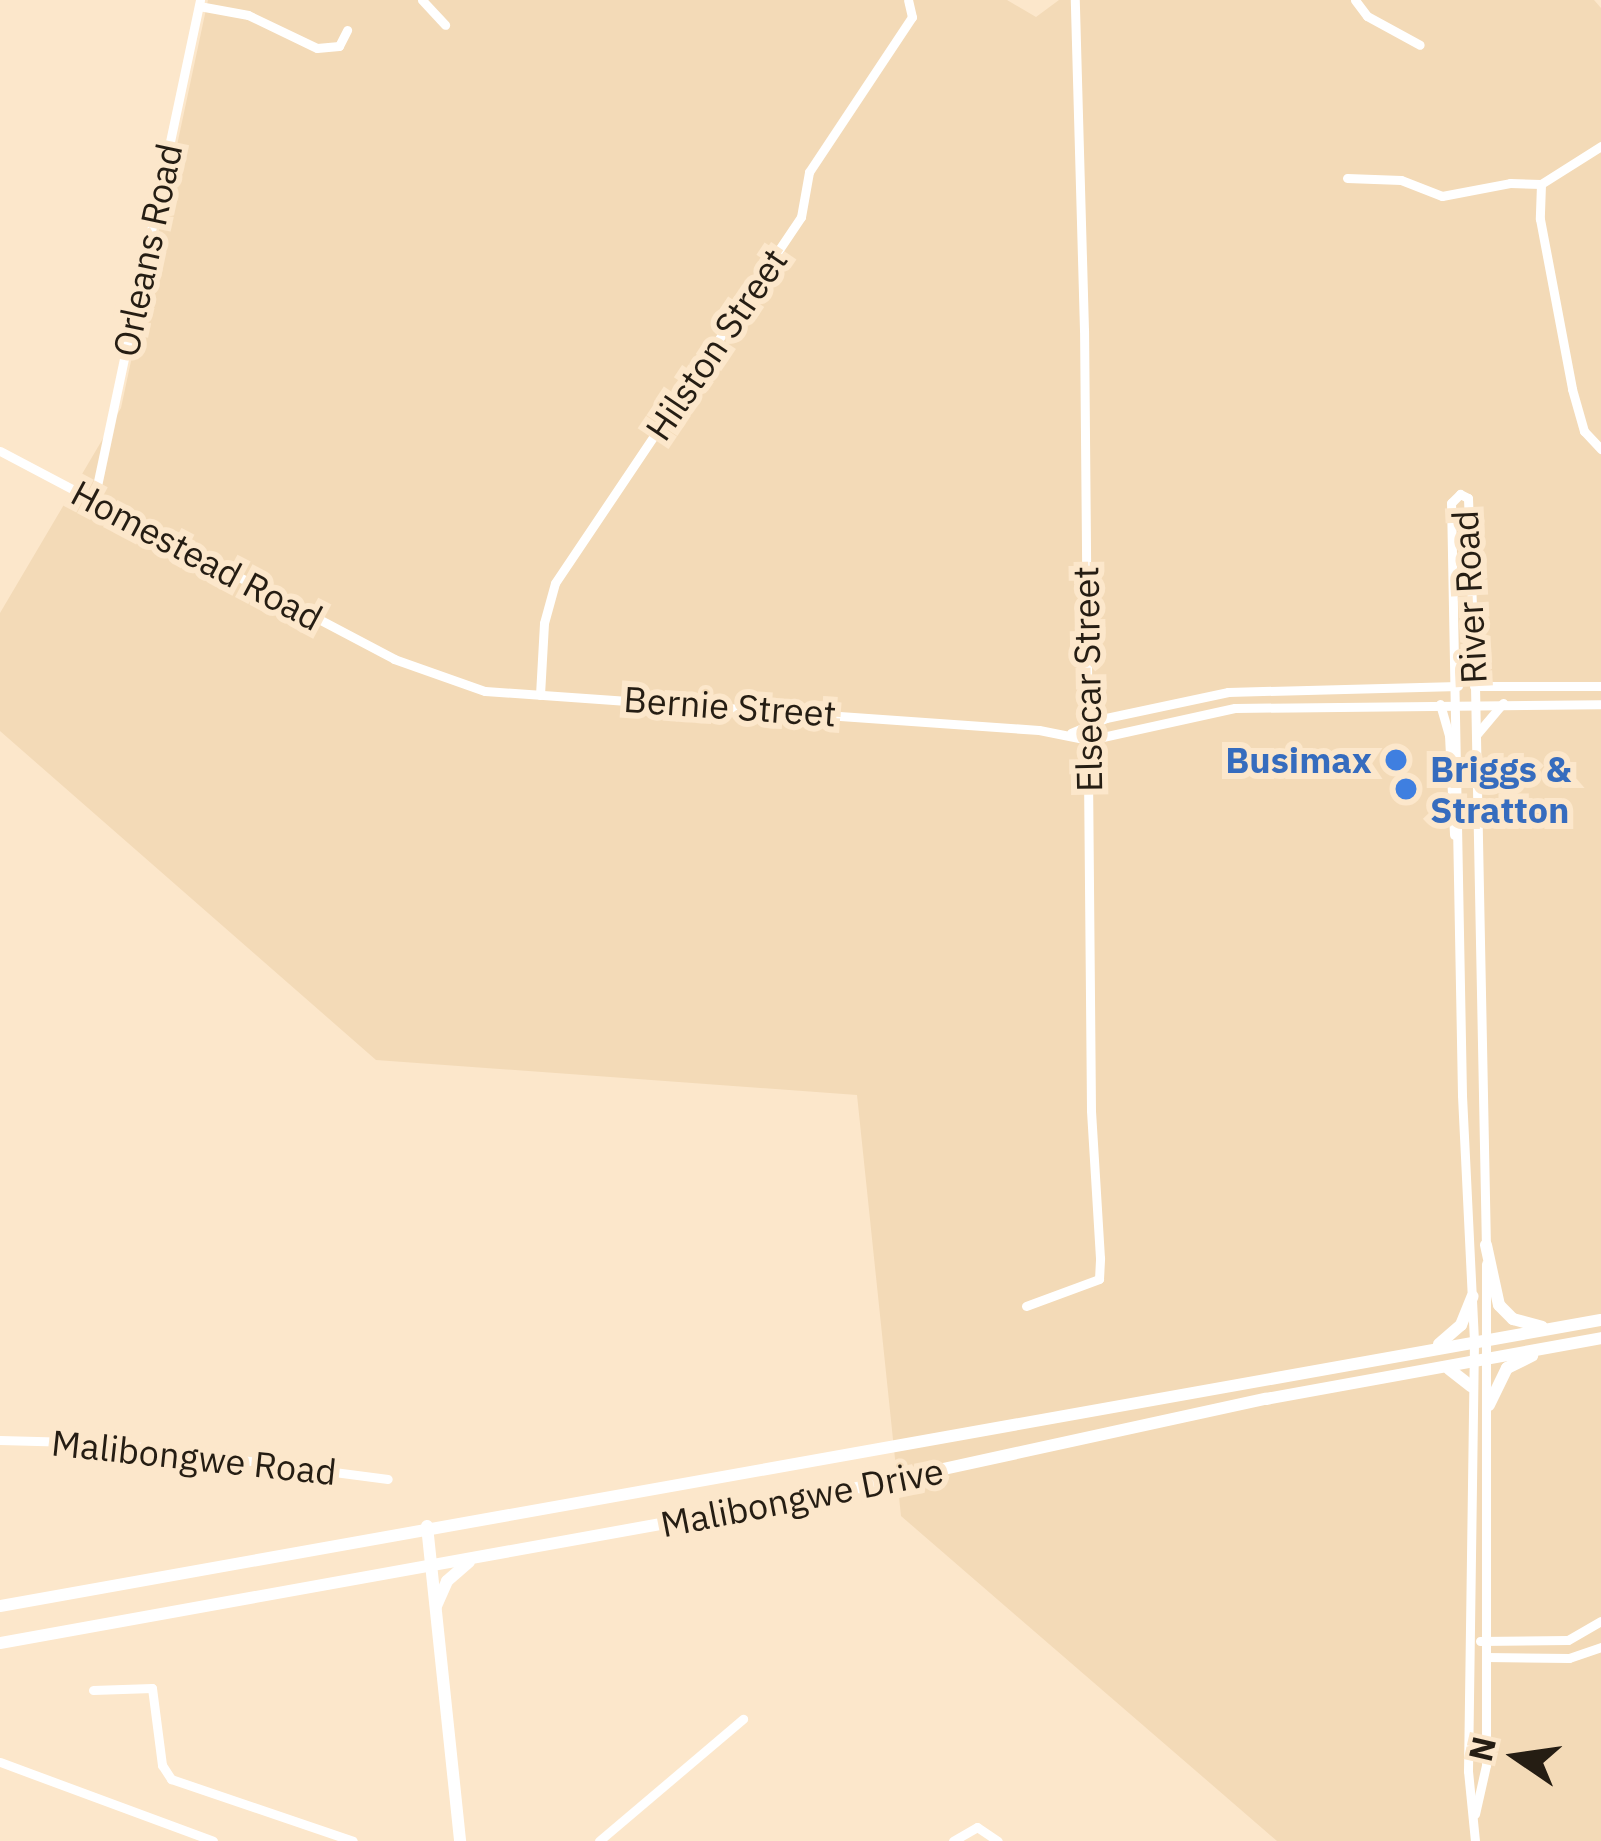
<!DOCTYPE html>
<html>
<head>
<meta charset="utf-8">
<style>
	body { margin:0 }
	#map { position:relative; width:1601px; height:1841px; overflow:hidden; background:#fce7cb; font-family:"IBM Plex Sans",sans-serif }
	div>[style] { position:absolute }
	.built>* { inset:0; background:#f3dab7 }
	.street>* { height:9px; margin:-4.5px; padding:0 4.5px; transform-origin:4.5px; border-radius:4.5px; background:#fff }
	.secondary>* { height:12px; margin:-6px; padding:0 6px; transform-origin:6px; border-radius:6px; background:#fff }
	.dots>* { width:33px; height:33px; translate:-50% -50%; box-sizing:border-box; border:6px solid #fce7cb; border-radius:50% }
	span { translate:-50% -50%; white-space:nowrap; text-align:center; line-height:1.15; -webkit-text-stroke:12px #fce7cb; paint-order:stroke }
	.street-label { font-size:36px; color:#251d13 }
	.shop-label { font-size:36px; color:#366cbe; font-weight:700 }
	.right { translate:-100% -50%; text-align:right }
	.left { translate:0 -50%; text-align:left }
	.north { position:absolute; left:1457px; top:1697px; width:120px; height:120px; -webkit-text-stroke:9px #fce7cb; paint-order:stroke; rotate:283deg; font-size:33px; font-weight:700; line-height:48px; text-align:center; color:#251d13 }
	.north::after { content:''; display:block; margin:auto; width:42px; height:54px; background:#251d13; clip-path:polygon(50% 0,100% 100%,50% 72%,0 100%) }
</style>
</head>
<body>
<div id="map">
	<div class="built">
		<i style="clip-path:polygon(208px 0,1007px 0,1036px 17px,1059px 0,1594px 0,1601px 8px,1601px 1841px,1277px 1841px,901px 1516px,857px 1095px,376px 1060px,0 731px,0 613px,121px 408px)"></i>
	</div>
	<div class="street">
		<i style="left:422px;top:0;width:34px;rotate:47deg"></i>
		<i style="left:1355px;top:0;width:20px;rotate:53deg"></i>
		<i style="left:1367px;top:16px;width:60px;rotate:28.7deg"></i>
		<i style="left:199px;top:6px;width:50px;rotate:10.4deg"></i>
		<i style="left:248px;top:15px;width:76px;rotate:25.6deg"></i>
		<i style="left:317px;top:48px;width:22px;rotate:-5deg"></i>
		<i style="left:339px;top:46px;width:18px;rotate:-63deg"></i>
		<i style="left:1601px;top:146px;width:71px;rotate:147.7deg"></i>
		<i style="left:1541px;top:184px;width:35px;rotate:92deg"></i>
		<i style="left:1540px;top:219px;width:173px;rotate:79.3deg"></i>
		<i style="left:1572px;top:389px;width:44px;rotate:74.1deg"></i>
		<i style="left:1584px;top:431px;width:25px;rotate:47deg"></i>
		<i style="left:1347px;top:178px;width:54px;rotate:2.1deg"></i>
		<i style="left:1401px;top:180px;width:44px;rotate:21.3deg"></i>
		<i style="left:1442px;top:196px;width:69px;rotate:-10.8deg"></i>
		<i style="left:1510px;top:183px;width:31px;rotate:2deg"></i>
		<i style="left:0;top:451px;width:446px;rotate:27.8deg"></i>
		<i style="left:394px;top:659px;width:96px;rotate:19.4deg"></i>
		<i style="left:485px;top:691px;width:555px;rotate:4.03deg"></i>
		<i style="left:1039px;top:730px;width:51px;rotate:11.3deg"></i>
		<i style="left:1089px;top:740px;width:149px;rotate:-12.4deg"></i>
		<i style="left:1235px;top:708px;width:366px;rotate:-0.6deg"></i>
		<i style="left:94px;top:500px;width:511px;rotate:-78.03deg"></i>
		<i style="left:1474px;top:686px;width:127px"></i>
		<i style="left:540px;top:695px;width:72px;rotate:-86.8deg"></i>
		<i style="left:544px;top:623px;width:41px;rotate:-74.6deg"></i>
		<i style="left:555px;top:583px;width:441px;rotate:-56.1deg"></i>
		<i style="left:801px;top:217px;width:46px;rotate:-79.9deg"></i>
		<i style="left:809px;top:172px;width:186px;rotate:-56.4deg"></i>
		<i style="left:912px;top:17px;width:17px;rotate:-103deg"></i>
		<i style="left:1440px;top:704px;width:32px;rotate:74deg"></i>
		<i style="left:1449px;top:735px;width:100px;rotate:87.1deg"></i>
		<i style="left:1071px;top:733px;width:38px;rotate:-23deg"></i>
		<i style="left:1106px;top:718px;width:125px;rotate:-12deg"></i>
		<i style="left:1228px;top:692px;width:230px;rotate:-1.5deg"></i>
		<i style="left:1476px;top:735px;width:42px;rotate:-49.8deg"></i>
		<i style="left:1026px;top:1306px;width:78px;rotate:-20.3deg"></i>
		<i style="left:1099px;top:1279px;width:21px;rotate:-87deg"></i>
		<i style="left:1100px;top:1258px;width:148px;rotate:-93.5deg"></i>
		<i style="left:1091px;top:1110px;width:780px;rotate:-90.51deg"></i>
		<i style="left:1084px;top:330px;width:330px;rotate:-91.6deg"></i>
		<i style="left:0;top:1440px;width:111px;rotate:1.5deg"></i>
		<i style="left:111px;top:1443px;width:279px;rotate:7.4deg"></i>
		<i style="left:1480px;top:1641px;width:88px;rotate:-0.7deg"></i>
		<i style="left:1568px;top:1640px;width:38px;rotate:-30deg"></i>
		<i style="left:1486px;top:1657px;width:83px;rotate:0.7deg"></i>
		<i style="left:1569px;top:1658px;width:34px;rotate:-19deg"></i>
		<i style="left:93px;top:1690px;width:59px;rotate:-1.9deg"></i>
		<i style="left:152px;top:1688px;width:78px;rotate:82.6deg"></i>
		<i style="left:162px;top:1765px;width:17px;rotate:57deg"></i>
		<i style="left:171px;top:1779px;width:192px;rotate:18.8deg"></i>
		<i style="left:0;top:1762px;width:227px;rotate:20.3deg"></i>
		<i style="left:1475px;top:1814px;width:50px;rotate:-77.3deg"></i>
		<i style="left:1486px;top:1765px;width:501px;rotate:-90deg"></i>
		<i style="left:599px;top:1841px;width:189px;rotate:-40.3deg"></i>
		<i style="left:953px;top:1841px;width:28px;rotate:-30deg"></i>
		<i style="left:977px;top:1827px;width:25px;rotate:34deg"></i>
		<i style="left:1475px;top:1841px;width:70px;rotate:-95.7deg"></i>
		<i style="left:1468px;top:1771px;width:430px;rotate:-89.2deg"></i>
		<i style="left:1474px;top:1341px;width:246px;rotate:-92.8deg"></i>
		<i style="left:1462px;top:1095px;width:592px;rotate:-91.06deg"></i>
		<i style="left:1451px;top:503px;width:13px;rotate:-45deg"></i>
		<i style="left:1460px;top:494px;width:9px;rotate:27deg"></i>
		<i style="left:1468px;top:498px;width:188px;rotate:87.9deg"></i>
		<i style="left:1475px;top:686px;width:561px;rotate:88.88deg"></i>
	</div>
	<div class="secondary">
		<i style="left:1486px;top:1245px;width:61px;rotate:77.8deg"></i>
		<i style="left:1499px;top:1305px;width:20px;rotate:45deg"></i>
		<i style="left:1513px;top:1319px;width:30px;rotate:15deg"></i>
		<i style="left:1439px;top:1344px;width:29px;rotate:-41deg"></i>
		<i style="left:1461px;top:1325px;width:31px;rotate:-68deg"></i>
		<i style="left:1449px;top:1369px;width:28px;rotate:38deg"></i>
		<i style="left:1489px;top:1405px;width:41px;rotate:-64.1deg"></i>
		<i style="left:1507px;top:1368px;width:28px;rotate:-26deg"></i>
		<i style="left:427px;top:1526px;width:317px;rotate:84deg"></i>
		<i style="left:0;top:1606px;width:1626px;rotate:-10.13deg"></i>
		<i style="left:436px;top:1606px;width:27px;rotate:-66deg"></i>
		<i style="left:447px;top:1581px;width:29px;rotate:-41deg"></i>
		<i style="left:0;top:1643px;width:851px;rotate:-10.21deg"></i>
		<i style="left:838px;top:1492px;width:438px;rotate:-12.3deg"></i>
		<i style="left:1266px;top:1399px;width:341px;rotate:-10.3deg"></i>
	</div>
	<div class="dots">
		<i style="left:1396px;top:760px;background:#3f7fe0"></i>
		<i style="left:1406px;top:789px;background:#3f7fe0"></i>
	</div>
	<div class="street-label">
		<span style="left:147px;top:250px;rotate:-78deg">Orleans Road</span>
		<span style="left:716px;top:344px;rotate:-56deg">Hilston Street</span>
		<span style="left:197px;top:555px;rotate:28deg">Homestead Road</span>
		<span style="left:1469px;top:597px;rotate:-93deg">River Road</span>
		<span style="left:1087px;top:679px;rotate:-91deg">Elsecar Street</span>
		<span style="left:730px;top:706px;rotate:4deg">Bernie Street</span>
		<span style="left:194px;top:1457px;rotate:6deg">Malibongwe Road</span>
		<span style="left:802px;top:1497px;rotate:-11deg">Malibongwe Drive</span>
	</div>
	<div class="shop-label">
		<span class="right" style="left:1372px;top:760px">Busimax</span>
		<span class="left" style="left:1430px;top:789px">Briggs &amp;<br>Stratton</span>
	</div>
	<div class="north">N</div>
</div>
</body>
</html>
